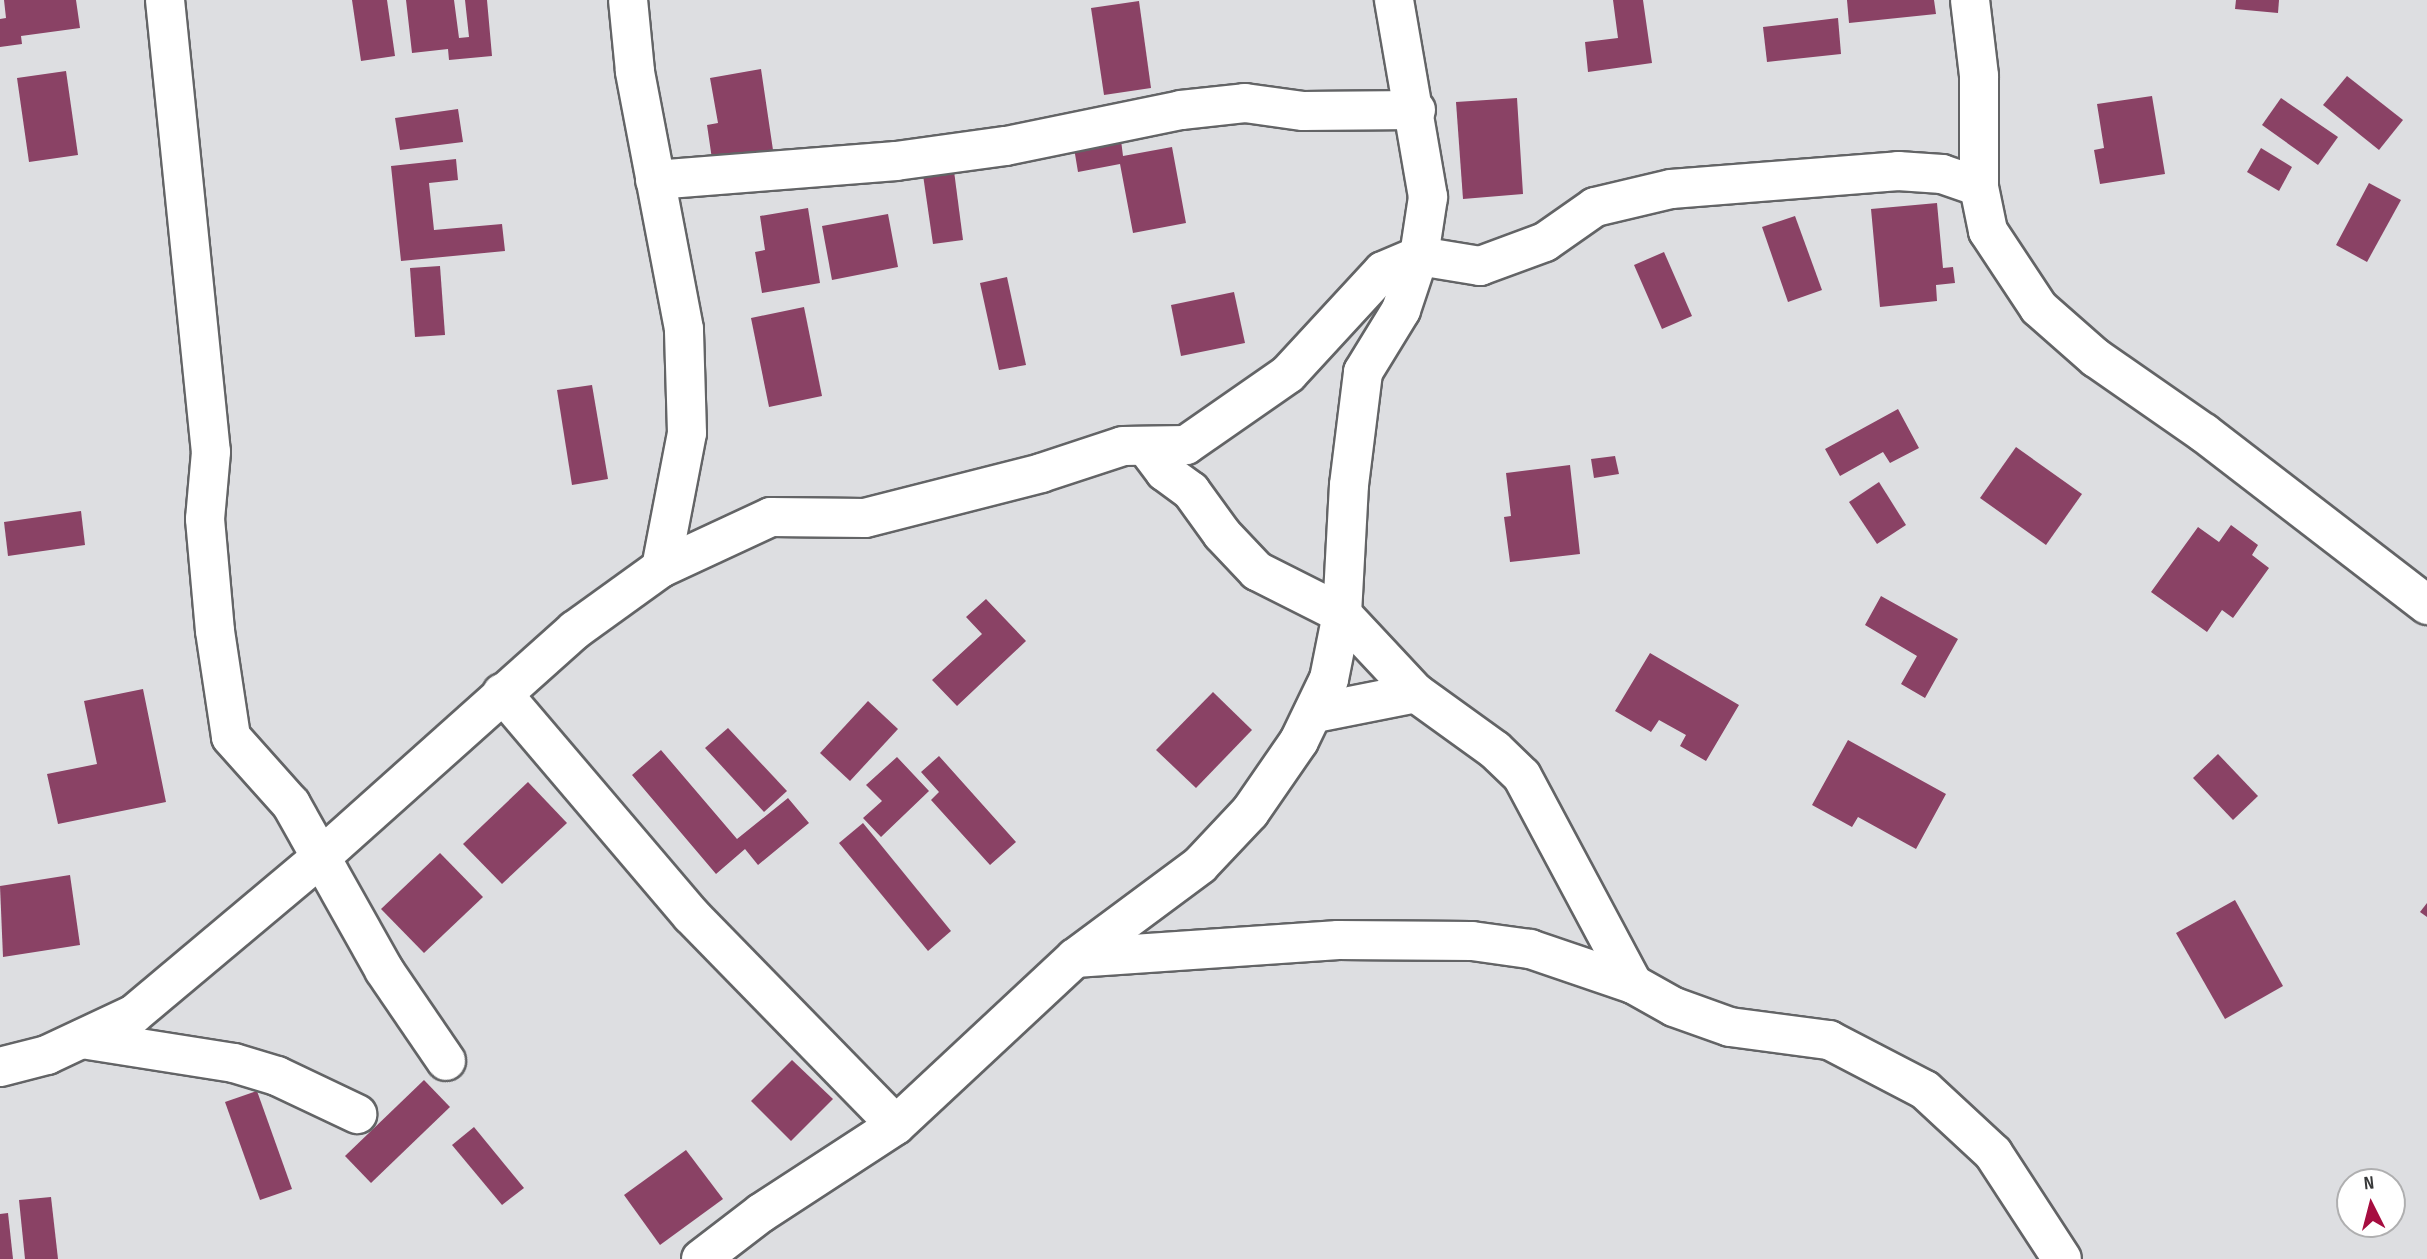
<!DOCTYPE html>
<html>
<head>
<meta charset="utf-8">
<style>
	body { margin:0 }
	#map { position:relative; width:2427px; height:1259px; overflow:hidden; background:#dddee1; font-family:"Sofia Sans Condensed",sans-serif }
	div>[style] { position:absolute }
	.building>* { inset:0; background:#8a4265 }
	.roads { filter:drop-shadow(2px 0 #636466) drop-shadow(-2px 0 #636466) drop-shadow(0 2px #636466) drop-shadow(0 -2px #636466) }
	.minor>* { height:38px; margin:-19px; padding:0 19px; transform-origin:19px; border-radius:19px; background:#fff }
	span { translate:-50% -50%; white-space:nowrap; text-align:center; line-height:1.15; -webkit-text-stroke:7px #fff; paint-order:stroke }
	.north { position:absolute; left:2336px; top:1168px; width:70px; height:70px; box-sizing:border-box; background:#fff; border:2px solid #afafb0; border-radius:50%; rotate:354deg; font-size:19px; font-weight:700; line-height:28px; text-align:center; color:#373839 }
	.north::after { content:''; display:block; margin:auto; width:24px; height:32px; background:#a60d40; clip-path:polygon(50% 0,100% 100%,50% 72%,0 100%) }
</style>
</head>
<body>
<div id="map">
	<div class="building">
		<i style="clip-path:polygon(4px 0,76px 0,80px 28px,21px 36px,22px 44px,0 47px,0 19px,6px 18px)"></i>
		<i style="clip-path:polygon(352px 0,387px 0,395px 56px,361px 61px)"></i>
		<i style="clip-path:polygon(406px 0,454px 0,459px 38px,469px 37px,465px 0,487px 0,492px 56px,449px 60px,448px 49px,412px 53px)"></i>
		<i style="clip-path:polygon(1613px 0,1643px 0,1652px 63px,1588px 72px,1585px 42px,1618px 38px)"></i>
		<i style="clip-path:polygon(1847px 0,1934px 0,1936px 14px,1849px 23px)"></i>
		<i style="clip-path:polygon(2236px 0,2279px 0,2278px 13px,2235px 9px)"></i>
		<i style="clip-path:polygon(1139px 1px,1151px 88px,1104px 95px,1091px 8px)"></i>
		<i style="clip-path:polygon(1838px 18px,1841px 54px,1767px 62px,1763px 27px)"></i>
		<i style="clip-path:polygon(761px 69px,773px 150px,712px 159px,707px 125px,718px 123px,710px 78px)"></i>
		<i style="clip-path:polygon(66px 71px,78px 155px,29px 162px,17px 78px)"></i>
		<i style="clip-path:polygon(2347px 76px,2403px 120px,2379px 150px,2323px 105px)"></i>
		<i style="clip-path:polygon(2152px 96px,2165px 174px,2100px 184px,2094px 150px,2104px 148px,2097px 104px)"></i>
		<i style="clip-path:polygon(1517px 98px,1523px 194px,1463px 199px,1456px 102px)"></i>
		<i style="clip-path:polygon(2281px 98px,2338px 137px,2318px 165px,2262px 125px)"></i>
		<i style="clip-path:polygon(458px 109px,463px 142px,400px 150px,395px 118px)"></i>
		<i style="clip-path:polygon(1121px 140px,1123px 156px,1172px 147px,1186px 223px,1133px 233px,1120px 164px,1078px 172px,1074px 148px)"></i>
		<i style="clip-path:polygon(2261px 148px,2292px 167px,2279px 191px,2247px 172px)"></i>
		<i style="clip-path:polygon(456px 159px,458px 180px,429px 183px,434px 230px,502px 224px,505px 251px,401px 261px,391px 166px)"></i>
		<i style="clip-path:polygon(954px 171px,963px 240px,933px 244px,923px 175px)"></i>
		<i style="clip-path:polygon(2369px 183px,2401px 200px,2367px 262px,2336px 245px)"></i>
		<i style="clip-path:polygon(1937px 203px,1943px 268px,1953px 267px,1955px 283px,1936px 285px,1937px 301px,1880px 307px,1871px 209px)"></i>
		<i style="clip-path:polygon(808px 208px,820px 283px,762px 293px,755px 252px,765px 250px,760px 216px)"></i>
		<i style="clip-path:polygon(888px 214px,898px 267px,832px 280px,822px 226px)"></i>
		<i style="clip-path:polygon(1795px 216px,1822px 290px,1788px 302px,1762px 227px)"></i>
		<i style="clip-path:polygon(1664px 252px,1692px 316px,1662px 329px,1634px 265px)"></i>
		<i style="clip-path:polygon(440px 266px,445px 335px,415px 337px,410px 268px)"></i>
		<i style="clip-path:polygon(1007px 277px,1026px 365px,999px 370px,980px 283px)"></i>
		<i style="clip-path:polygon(1234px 292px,1245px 343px,1181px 356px,1171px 305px)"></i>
		<i style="clip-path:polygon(804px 307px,822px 396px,769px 407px,751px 318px)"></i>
		<i style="clip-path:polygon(592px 385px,608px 479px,572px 485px,557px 390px)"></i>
		<i style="clip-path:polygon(1898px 409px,1919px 448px,1890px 463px,1883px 452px,1840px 476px,1825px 449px)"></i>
		<i style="clip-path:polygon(2016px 447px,2082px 494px,2046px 545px,1980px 498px)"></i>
		<i style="clip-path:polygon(1615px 456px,1619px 474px,1594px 478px,1591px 459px)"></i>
		<i style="clip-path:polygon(1570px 465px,1580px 554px,1510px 562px,1504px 517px,1511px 516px,1506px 473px)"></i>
		<i style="clip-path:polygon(1879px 482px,1906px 525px,1877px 544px,1849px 502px)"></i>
		<i style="clip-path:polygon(81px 511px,85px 545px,8px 556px,4px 522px)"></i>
		<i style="clip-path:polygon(2231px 525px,2258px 545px,2252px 555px,2269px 568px,2233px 618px,2222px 610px,2207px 632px,2151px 592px,2198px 527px,2219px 542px)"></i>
		<i style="clip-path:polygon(1881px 596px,1958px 639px,1925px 698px,1901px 684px,1917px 656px,1865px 625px)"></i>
		<i style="clip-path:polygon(986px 599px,1026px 641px,957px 706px,932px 680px,982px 634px,966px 617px)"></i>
		<i style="clip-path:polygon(1650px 653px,1739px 705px,1706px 761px,1680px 746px,1686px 735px,1659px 720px,1651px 732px,1615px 711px)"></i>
		<i style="clip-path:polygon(143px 689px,166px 802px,58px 824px,47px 774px,97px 764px,84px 701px)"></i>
		<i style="clip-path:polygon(1213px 692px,1252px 730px,1196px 788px,1156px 750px)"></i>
		<i style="clip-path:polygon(868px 701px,898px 729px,850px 781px,820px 753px)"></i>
		<i style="clip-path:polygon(728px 728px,787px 791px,764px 812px,705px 748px)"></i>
		<i style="clip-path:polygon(1848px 740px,1946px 794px,1916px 849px,1858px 817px,1852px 827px,1812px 805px)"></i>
		<i style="clip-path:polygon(661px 750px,737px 839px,788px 798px,809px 823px,758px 865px,745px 849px,716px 874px,632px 775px)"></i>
		<i style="clip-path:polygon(2218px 754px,2258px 796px,2233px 820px,2193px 778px)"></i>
		<i style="clip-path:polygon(939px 756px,1016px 842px,990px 865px,931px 800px,939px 792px,921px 772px)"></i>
		<i style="clip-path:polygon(897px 757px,929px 791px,881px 837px,863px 818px,882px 801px,866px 785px)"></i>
		<i style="clip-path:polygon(528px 782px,567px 823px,502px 884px,463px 844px)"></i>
		<i style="clip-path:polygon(863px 823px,951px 931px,928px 951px,839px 843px)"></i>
		<i style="clip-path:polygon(440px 853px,483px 897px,424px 953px,381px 909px)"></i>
		<i style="clip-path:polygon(70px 875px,80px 945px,3px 957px,0 886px)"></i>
		<i style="clip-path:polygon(2235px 900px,2283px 986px,2225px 1019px,2176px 933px)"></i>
		<i style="clip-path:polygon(2427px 903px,2427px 917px,2420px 912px)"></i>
		<i style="clip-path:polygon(792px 1060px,833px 1099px,791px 1141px,751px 1101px)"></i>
		<i style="clip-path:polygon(424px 1080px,450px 1107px,371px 1183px,345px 1156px)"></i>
		<i style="clip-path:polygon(257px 1091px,292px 1189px,260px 1200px,225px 1102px)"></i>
		<i style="clip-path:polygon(474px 1127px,524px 1188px,502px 1205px,452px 1145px)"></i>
		<i style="clip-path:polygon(686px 1150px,723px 1199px,660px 1245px,624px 1195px)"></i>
		<i style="clip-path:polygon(51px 1197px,58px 1259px,25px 1259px,19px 1200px)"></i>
		<i style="clip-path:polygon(8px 1213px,13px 1259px,0 1259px,0 1214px)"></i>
	</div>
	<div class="roads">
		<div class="minor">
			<i style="left:165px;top:0;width:454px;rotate:84.2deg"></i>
			<i style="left:211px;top:452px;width:67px;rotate:95.1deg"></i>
			<i style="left:205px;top:519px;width:112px;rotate:84.9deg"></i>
			<i style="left:215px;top:631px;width:107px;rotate:81.4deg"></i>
			<i style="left:231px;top:737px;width:90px;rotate:48.2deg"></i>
			<i style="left:291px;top:804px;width:190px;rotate:60.7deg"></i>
			<i style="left:384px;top:970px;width:110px;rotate:55.7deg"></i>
			<i style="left:1970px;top:0;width:77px;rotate:83.2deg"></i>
			<i style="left:1979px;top:76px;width:111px;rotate:90deg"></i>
			<i style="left:1979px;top:187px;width:45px;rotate:78.4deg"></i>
			<i style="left:1988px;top:231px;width:92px;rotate:56.5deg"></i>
			<i style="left:2039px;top:308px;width:76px;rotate:41.3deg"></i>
			<i style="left:2096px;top:358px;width:131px;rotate:34.8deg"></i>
			<i style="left:2204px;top:433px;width:282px;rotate:37.6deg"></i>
			<i style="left:655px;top:180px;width:242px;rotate:-4.5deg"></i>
			<i style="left:896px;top:161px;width:111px;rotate:-7.8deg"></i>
			<i style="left:1006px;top:146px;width:179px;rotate:-11.6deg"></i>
			<i style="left:1181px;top:110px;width:64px;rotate:-6.2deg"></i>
			<i style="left:1245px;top:103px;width:59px;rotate:7.9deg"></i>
			<i style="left:1303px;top:111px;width:113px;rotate:-0.5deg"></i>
			<i style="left:1147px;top:448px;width:30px;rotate:53deg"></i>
			<i style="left:1165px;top:472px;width:32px;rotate:36deg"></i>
			<i style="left:1191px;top:491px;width:53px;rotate:54.2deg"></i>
			<i style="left:1222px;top:534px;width:51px;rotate:46.6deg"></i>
			<i style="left:1257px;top:571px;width:95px;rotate:26.8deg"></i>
			<i style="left:1342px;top:614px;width:108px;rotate:46.9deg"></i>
			<i style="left:1416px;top:693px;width:97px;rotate:35.8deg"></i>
			<i style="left:1495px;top:750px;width:37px;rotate:44deg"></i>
			<i style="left:1522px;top:776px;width:236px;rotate:61.9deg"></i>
			<i style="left:1633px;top:984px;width:47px;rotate:29.3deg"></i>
			<i style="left:1674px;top:1007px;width:59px;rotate:19.7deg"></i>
			<i style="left:1730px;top:1027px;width:100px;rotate:7.5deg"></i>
			<i style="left:1829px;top:1040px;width:108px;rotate:27.5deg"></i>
			<i style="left:1925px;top:1090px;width:93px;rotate:42.8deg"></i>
			<i style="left:1993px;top:1153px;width:126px;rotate:56.9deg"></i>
			<i style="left:661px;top:568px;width:121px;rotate:-24.9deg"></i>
			<i style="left:771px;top:517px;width:94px;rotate:0.6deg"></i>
			<i style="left:865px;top:518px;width:182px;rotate:-14.3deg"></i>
			<i style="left:1041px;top:473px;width:86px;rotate:-18.2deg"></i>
			<i style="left:1123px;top:446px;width:63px;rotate:-0.9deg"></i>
			<i style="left:1186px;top:445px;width:124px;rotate:-34.8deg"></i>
			<i style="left:1288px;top:374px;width:140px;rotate:-47.3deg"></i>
			<i style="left:1383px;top:271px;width:39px;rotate:-23deg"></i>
			<i style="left:1419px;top:256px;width:60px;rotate:-81.3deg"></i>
			<i style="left:1428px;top:197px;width:200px;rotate:-99.8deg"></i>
			<i style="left:502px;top:693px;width:292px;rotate:49.6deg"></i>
			<i style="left:691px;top:915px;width:293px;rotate:45.7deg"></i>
			<i style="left:1315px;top:713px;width:103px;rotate:-11.2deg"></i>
			<i style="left:1075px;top:958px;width:264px;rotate:-3.9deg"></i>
			<i style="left:1338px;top:940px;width:134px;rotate:0.4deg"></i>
			<i style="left:1472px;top:941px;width:59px;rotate:7.9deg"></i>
			<i style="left:1530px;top:949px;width:109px;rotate:18.8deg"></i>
			<i style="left:82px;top:1039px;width:154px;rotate:9deg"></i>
			<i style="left:234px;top:1063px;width:45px;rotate:16.8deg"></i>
			<i style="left:277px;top:1076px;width:89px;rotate:25.4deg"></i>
			<i style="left:0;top:1067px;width:49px;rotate:-14.3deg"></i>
			<i style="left:47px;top:1055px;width:96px;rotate:-25.2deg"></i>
			<i style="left:134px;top:1014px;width:243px;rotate:-40deg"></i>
			<i style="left:320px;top:858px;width:342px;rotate:-41.8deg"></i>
			<i style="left:575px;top:630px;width:106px;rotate:-35.8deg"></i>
			<i style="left:661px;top:568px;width:137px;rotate:-79.1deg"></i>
			<i style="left:687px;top:433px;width:104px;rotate:-91.7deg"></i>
			<i style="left:684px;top:329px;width:263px;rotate:-100.8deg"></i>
			<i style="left:635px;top:71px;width:71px;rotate:-95.6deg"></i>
			<i style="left:701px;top:1259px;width:76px;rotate:-37.5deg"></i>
			<i style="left:761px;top:1213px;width:161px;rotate:-33.1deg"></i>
			<i style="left:896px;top:1125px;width:245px;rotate:-43deg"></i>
			<i style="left:1075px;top:958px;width:156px;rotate:-36.6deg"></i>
			<i style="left:1200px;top:865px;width:73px;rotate:-46.7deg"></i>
			<i style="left:1250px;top:812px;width:86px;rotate:-55.4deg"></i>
			<i style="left:1299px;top:741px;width:69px;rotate:-64.2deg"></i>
			<i style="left:1329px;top:679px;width:66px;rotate:-78.7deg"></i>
			<i style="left:1342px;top:614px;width:129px;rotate:-86.9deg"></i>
			<i style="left:1349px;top:485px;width:114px;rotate:-82.9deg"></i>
			<i style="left:1363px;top:372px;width:73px;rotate:-58.5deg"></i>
			<i style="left:1401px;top:310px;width:57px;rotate:-71.6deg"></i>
			<i style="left:1419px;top:256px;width:62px;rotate:9.3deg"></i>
			<i style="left:1480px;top:266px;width:69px;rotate:-20.3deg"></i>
			<i style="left:1545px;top:242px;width:61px;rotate:-35deg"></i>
			<i style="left:1595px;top:207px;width:78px;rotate:-13.3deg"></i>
			<i style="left:1671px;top:189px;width:228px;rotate:-4.5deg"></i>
			<i style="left:1898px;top:171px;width:44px;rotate:3.9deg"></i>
			<i style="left:1942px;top:174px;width:39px;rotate:19deg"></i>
		</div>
	</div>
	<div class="north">N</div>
</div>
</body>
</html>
